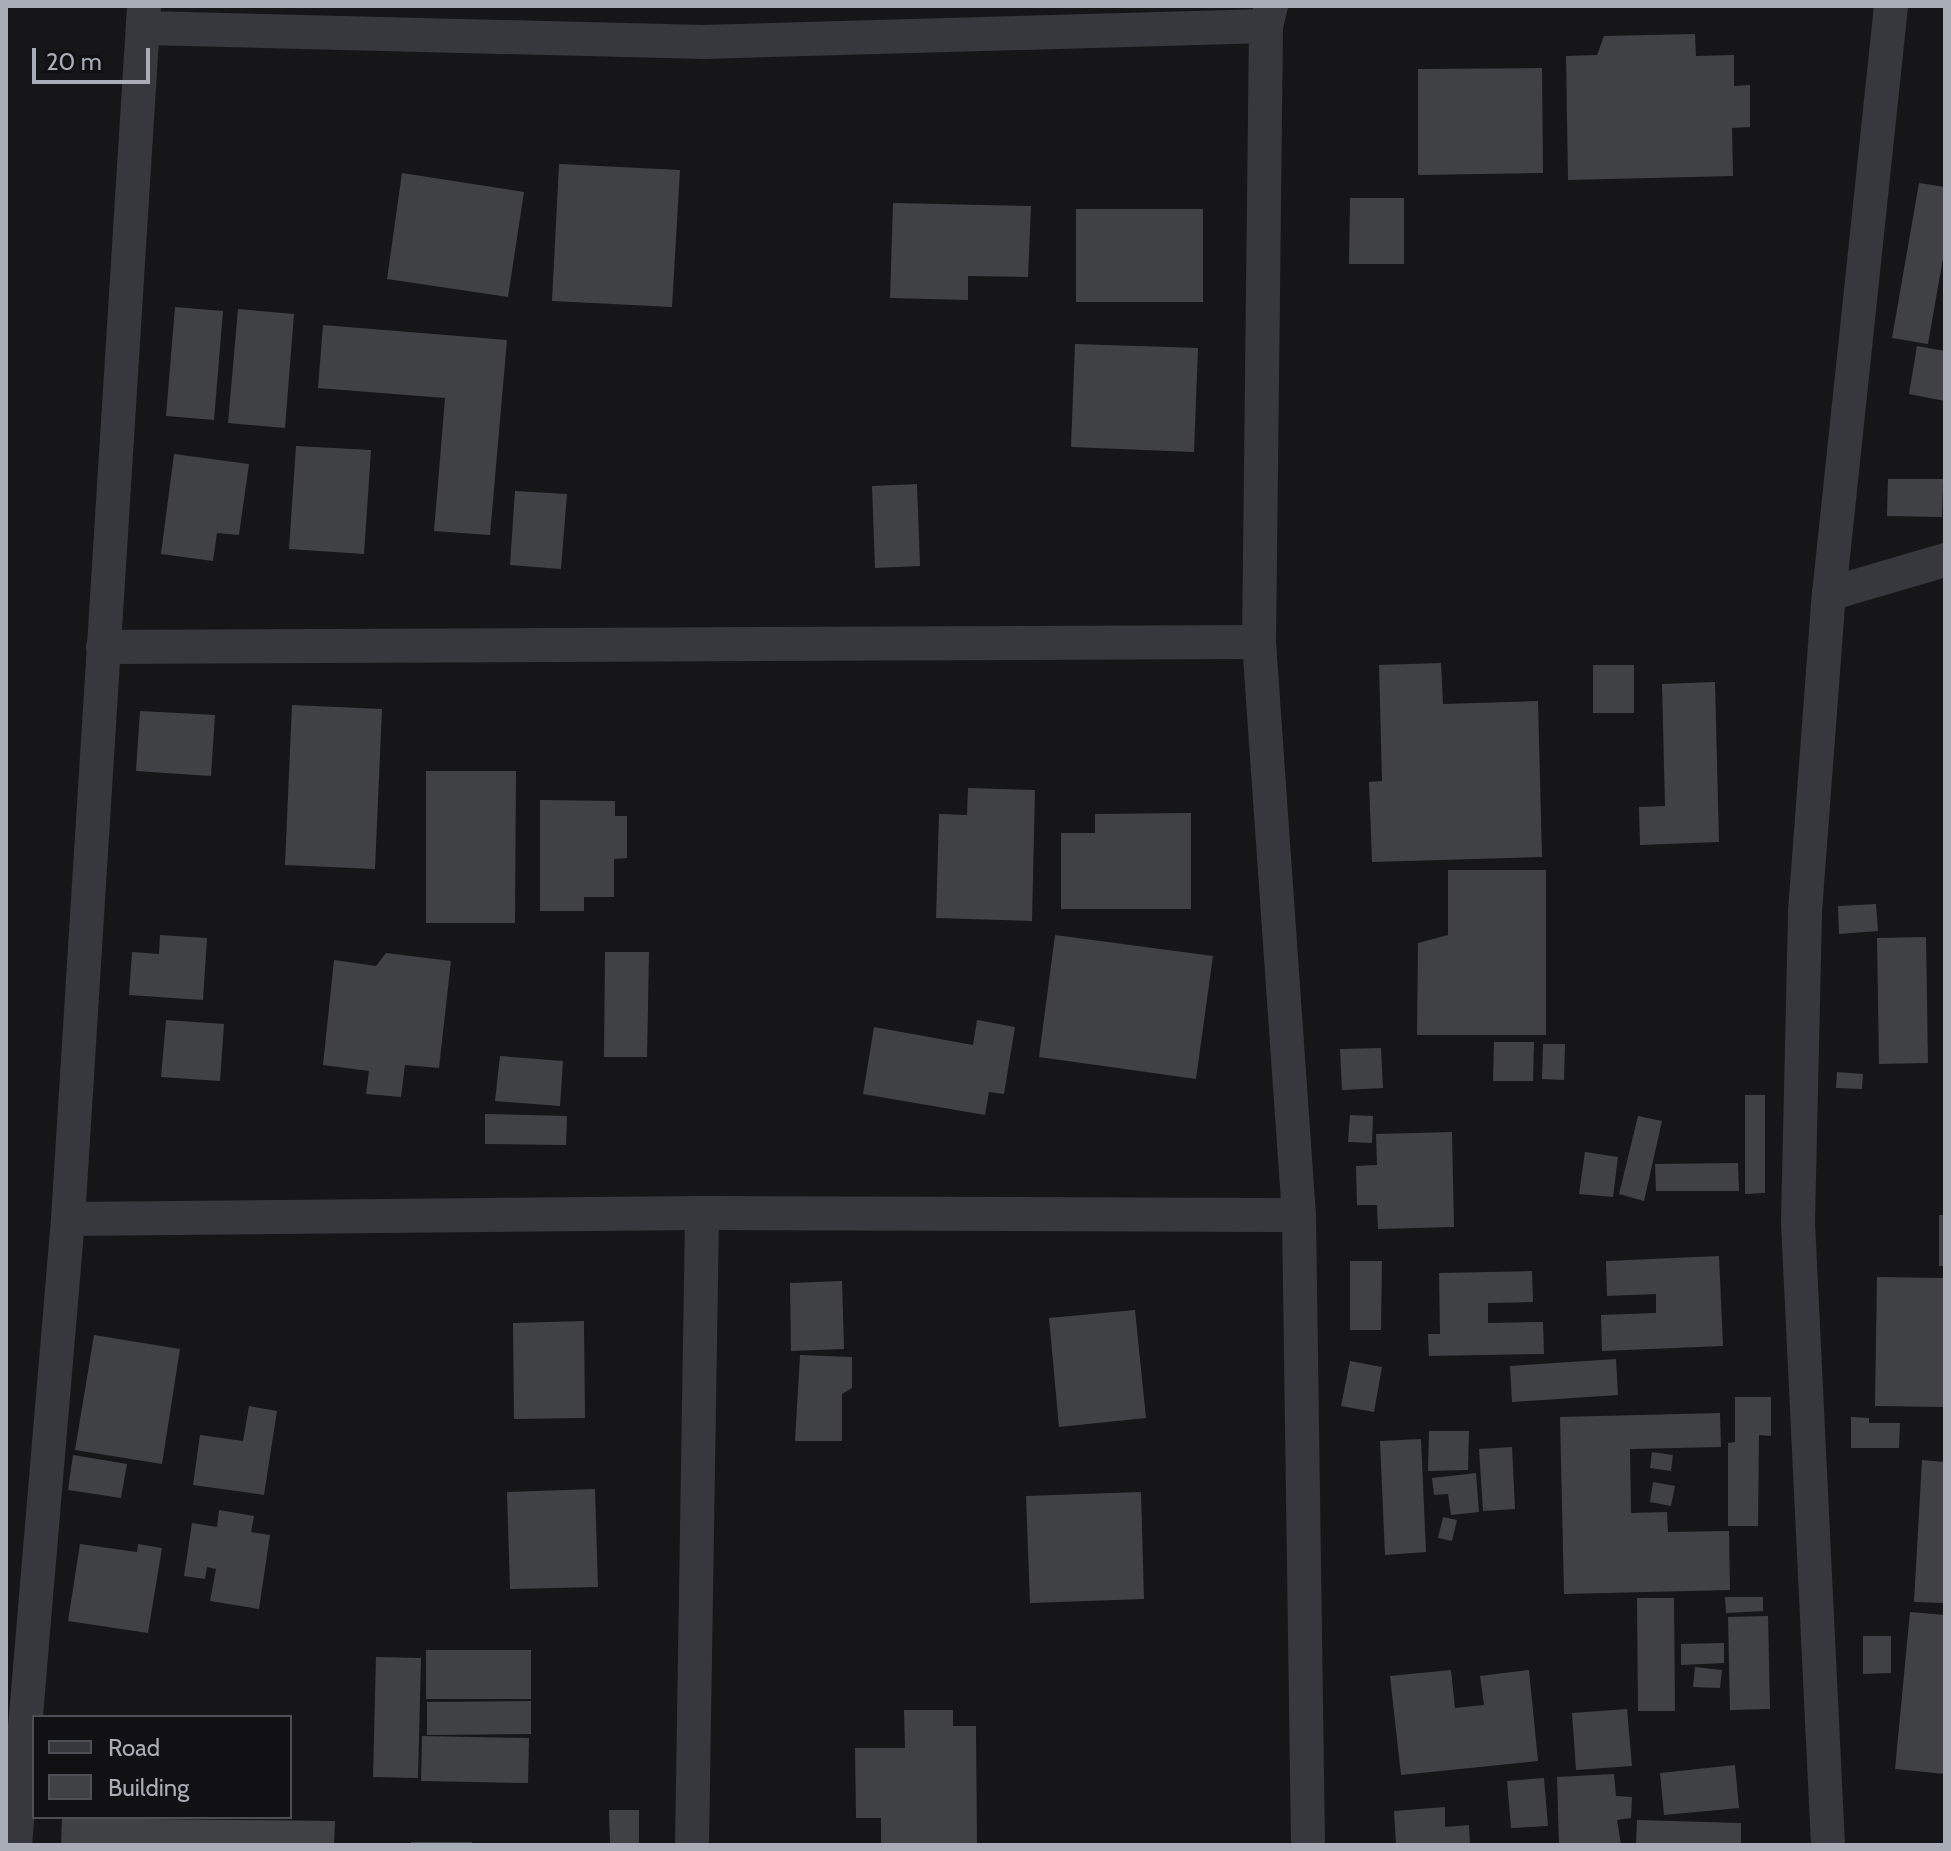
<!DOCTYPE html>
<html>
<head>
<meta charset="utf-8">
<style>
	body { margin:0 }
	#map { position:relative; width:1951px; height:1851px; overflow:hidden; background:#161618; font-family:Cabin,sans-serif }
	div>[style] { position:absolute }
	.building>* { inset:0; background:#404145 }
	.minor>* { height:34px; margin:-17px; padding:0 17px; transform-origin:17px; border-radius:17px; background:#37383d }
	span { translate:-50% -50%; white-space:nowrap; text-align:center; line-height:1.15; -webkit-text-stroke:6px #111113; paint-order:stroke }
	.frame { position:absolute; inset:0; border:8px solid #a8adb8; pointer-events:none }
	.legend { position:absolute; left:32px; top:1715px; width:260px; height:104px; box-sizing:border-box; background:#111113; border:2px solid #4d4f55; margin:0; padding:10px 14px; list-style:none; font-size:24px; color:#a8adb8 }
	.legend li { display:flex; align-items:center; gap:16px; height:40px }
	.legend b { width:40px; border:2px solid #4d4f55 }
	.scale { position:absolute; left:32px; top:48px; width:118px; height:36px; box-sizing:border-box; border:4px solid #a8adb8; border-top:0; padding-left:10px; font-size:24px; line-height:28px; white-space:nowrap; color:#a8adb8; -webkit-text-stroke:6px #111113; paint-order:stroke }
</style>
</head>
<body>
<div id="map">
	<div class="building">
		<i style="clip-path:polygon(1695px 34px,1696px 56px,1734px 55px,1734px 86px,1750px 85px,1750px 127px,1732px 128px,1733px 176px,1568px 180px,1566px 56px,1597px 55px,1604px 36px)"></i>
		<i style="clip-path:polygon(1542px 68px,1543px 173px,1418px 175px,1418px 69px)"></i>
		<i style="clip-path:polygon(559px 164px,680px 170px,672px 307px,552px 301px)"></i>
		<i style="clip-path:polygon(402px 173px,524px 192px,508px 297px,387px 279px)"></i>
		<i style="clip-path:polygon(1919px 183px,1945px 187px,1945px 247px,1928px 344px,1892px 338px)"></i>
		<i style="clip-path:polygon(1350px 198px,1404px 198px,1404px 264px,1349px 264px)"></i>
		<i style="clip-path:polygon(893px 203px,1031px 206px,1028px 277px,968px 276px,968px 300px,890px 298px)"></i>
		<i style="clip-path:polygon(1076px 209px,1203px 209px,1203px 302px,1076px 302px)"></i>
		<i style="clip-path:polygon(175px 307px,223px 311px,214px 420px,166px 416px)"></i>
		<i style="clip-path:polygon(238px 309px,294px 314px,285px 428px,228px 423px)"></i>
		<i style="clip-path:polygon(323px 325px,507px 340px,490px 535px,434px 531px,445px 398px,318px 388px)"></i>
		<i style="clip-path:polygon(1075px 344px,1198px 348px,1194px 452px,1071px 447px)"></i>
		<i style="clip-path:polygon(1917px 346px,1945px 351px,1945px 401px,1909px 394px)"></i>
		<i style="clip-path:polygon(296px 446px,371px 450px,364px 554px,289px 549px)"></i>
		<i style="clip-path:polygon(174px 454px,249px 464px,239px 535px,217px 533px,213px 561px,161px 554px)"></i>
		<i style="clip-path:polygon(1888px 479px,1943px 479px,1942px 517px,1887px 516px)"></i>
		<i style="clip-path:polygon(917px 484px,920px 566px,875px 568px,872px 486px)"></i>
		<i style="clip-path:polygon(515px 491px,567px 494px,561px 569px,510px 565px)"></i>
		<i style="clip-path:polygon(1441px 663px,1443px 704px,1538px 701px,1542px 857px,1372px 862px,1369px 782px,1382px 781px,1379px 665px)"></i>
		<i style="clip-path:polygon(1593px 665px,1634px 665px,1634px 713px,1593px 713px)"></i>
		<i style="clip-path:polygon(1715px 682px,1719px 842px,1640px 845px,1639px 807px,1665px 806px,1662px 684px)"></i>
		<i style="clip-path:polygon(292px 705px,382px 709px,375px 869px,285px 865px)"></i>
		<i style="clip-path:polygon(140px 711px,215px 715px,211px 776px,136px 771px)"></i>
		<i style="clip-path:polygon(426px 771px,516px 771px,515px 923px,426px 923px)"></i>
		<i style="clip-path:polygon(968px 788px,1035px 790px,1032px 921px,936px 918px,939px 814px,967px 815px)"></i>
		<i style="clip-path:polygon(540px 800px,615px 801px,615px 816px,627px 816px,627px 858px,614px 859px,614px 897px,584px 897px,584px 911px,540px 911px)"></i>
		<i style="clip-path:polygon(1191px 813px,1191px 909px,1061px 909px,1061px 833px,1095px 833px,1095px 814px)"></i>
		<i style="clip-path:polygon(1448px 870px,1546px 870px,1546px 1035px,1417px 1035px,1418px 943px,1448px 935px)"></i>
		<i style="clip-path:polygon(1876px 904px,1878px 931px,1839px 934px,1838px 906px)"></i>
		<i style="clip-path:polygon(160px 935px,207px 938px,203px 1000px,129px 995px,132px 952px,159px 954px)"></i>
		<i style="clip-path:polygon(1055px 935px,1213px 956px,1196px 1079px,1039px 1057px)"></i>
		<i style="clip-path:polygon(1926px 937px,1928px 1063px,1879px 1064px,1877px 938px)"></i>
		<i style="clip-path:polygon(605px 952px,649px 952px,647px 1057px,604px 1057px)"></i>
		<i style="clip-path:polygon(386px 953px,451px 961px,439px 1068px,405px 1065px,401px 1097px,366px 1094px,369px 1071px,323px 1065px,334px 960px,376px 966px)"></i>
		<i style="clip-path:polygon(166px 1020px,224px 1024px,220px 1081px,161px 1077px)"></i>
		<i style="clip-path:polygon(977px 1020px,1015px 1027px,1004px 1094px,989px 1092px,985px 1115px,863px 1094px,874px 1027px,973px 1045px)"></i>
		<i style="clip-path:polygon(1494px 1042px,1534px 1042px,1533px 1081px,1493px 1081px)"></i>
		<i style="clip-path:polygon(1543px 1044px,1565px 1044px,1564px 1080px,1542px 1079px)"></i>
		<i style="clip-path:polygon(1381px 1048px,1383px 1088px,1342px 1090px,1340px 1049px)"></i>
		<i style="clip-path:polygon(500px 1056px,563px 1061px,560px 1106px,495px 1101px)"></i>
		<i style="clip-path:polygon(1837px 1072px,1863px 1074px,1862px 1089px,1836px 1088px)"></i>
		<i style="clip-path:polygon(1745px 1095px,1765px 1095px,1765px 1193px,1745px 1194px)"></i>
		<i style="clip-path:polygon(485px 1114px,567px 1116px,566px 1145px,485px 1144px)"></i>
		<i style="clip-path:polygon(1350px 1115px,1373px 1116px,1372px 1143px,1348px 1142px)"></i>
		<i style="clip-path:polygon(1638px 1116px,1662px 1121px,1644px 1201px,1619px 1194px)"></i>
		<i style="clip-path:polygon(1452px 1132px,1454px 1227px,1378px 1229px,1377px 1205px,1357px 1205px,1356px 1166px,1377px 1165px,1376px 1134px)"></i>
		<i style="clip-path:polygon(1585px 1152px,1618px 1157px,1613px 1197px,1579px 1194px)"></i>
		<i style="clip-path:polygon(1738px 1163px,1739px 1191px,1656px 1191px,1655px 1164px)"></i>
		<i style="clip-path:polygon(1939px 1215px,1945px 1215px,1945px 1266px,1939px 1266px)"></i>
		<i style="clip-path:polygon(1719px 1256px,1723px 1346px,1602px 1351px,1601px 1315px,1656px 1313px,1656px 1294px,1607px 1296px,1606px 1261px)"></i>
		<i style="clip-path:polygon(1350px 1261px,1382px 1261px,1381px 1330px,1350px 1330px)"></i>
		<i style="clip-path:polygon(1532px 1271px,1533px 1302px,1488px 1303px,1488px 1323px,1543px 1322px,1544px 1354px,1429px 1356px,1428px 1334px,1440px 1334px,1439px 1273px)"></i>
		<i style="clip-path:polygon(1877px 1277px,1945px 1278px,1945px 1407px,1875px 1406px)"></i>
		<i style="clip-path:polygon(842px 1281px,844px 1349px,791px 1351px,790px 1283px)"></i>
		<i style="clip-path:polygon(1135px 1310px,1146px 1418px,1059px 1427px,1049px 1318px)"></i>
		<i style="clip-path:polygon(584px 1321px,585px 1418px,514px 1419px,513px 1323px)"></i>
		<i style="clip-path:polygon(94px 1335px,180px 1349px,162px 1464px,75px 1450px)"></i>
		<i style="clip-path:polygon(800px 1355px,852px 1357px,852px 1388px,842px 1394px,842px 1441px,795px 1441px)"></i>
		<i style="clip-path:polygon(1616px 1359px,1618px 1395px,1512px 1402px,1510px 1366px)"></i>
		<i style="clip-path:polygon(1350px 1361px,1382px 1367px,1374px 1412px,1341px 1406px)"></i>
		<i style="clip-path:polygon(1735px 1397px,1771px 1397px,1771px 1436px,1759px 1435px,1758px 1526px,1728px 1526px,1728px 1443px,1735px 1442px)"></i>
		<i style="clip-path:polygon(249px 1406px,277px 1411px,264px 1495px,193px 1485px,200px 1435px,243px 1441px)"></i>
		<i style="clip-path:polygon(1720px 1413px,1721px 1447px,1630px 1449px,1631px 1513px,1667px 1512px,1668px 1532px,1729px 1531px,1730px 1590px,1564px 1594px,1560px 1417px)"></i>
		<i style="clip-path:polygon(1851px 1417px,1869px 1418px,1869px 1423px,1900px 1423px,1899px 1448px,1851px 1448px)"></i>
		<i style="clip-path:polygon(1429px 1431px,1469px 1431px,1468px 1470px,1428px 1471px)"></i>
		<i style="clip-path:polygon(1421px 1439px,1426px 1552px,1385px 1555px,1380px 1441px)"></i>
		<i style="clip-path:polygon(1512px 1447px,1515px 1509px,1483px 1511px,1479px 1449px)"></i>
		<i style="clip-path:polygon(1652px 1452px,1673px 1455px,1671px 1471px,1650px 1468px)"></i>
		<i style="clip-path:polygon(73px 1455px,127px 1464px,121px 1498px,68px 1490px)"></i>
		<i style="clip-path:polygon(1922px 1460px,1945px 1462px,1945px 1603px,1914px 1602px)"></i>
		<i style="clip-path:polygon(1476px 1473px,1479px 1512px,1451px 1515px,1448px 1494px,1434px 1495px,1432px 1478px)"></i>
		<i style="clip-path:polygon(1653px 1482px,1675px 1486px,1671px 1506px,1650px 1502px)"></i>
		<i style="clip-path:polygon(595px 1489px,598px 1587px,510px 1589px,507px 1492px)"></i>
		<i style="clip-path:polygon(1141px 1492px,1144px 1599px,1030px 1603px,1026px 1496px)"></i>
		<i style="clip-path:polygon(219px 1510px,254px 1516px,251px 1532px,270px 1535px,259px 1609px,210px 1601px,216px 1569px,207px 1567px,205px 1579px,184px 1576px,192px 1523px,217px 1527px)"></i>
		<i style="clip-path:polygon(1443px 1517px,1457px 1520px,1452px 1541px,1438px 1538px)"></i>
		<i style="clip-path:polygon(80px 1544px,137px 1552px,138px 1544px,162px 1548px,148px 1633px,68px 1621px)"></i>
		<i style="clip-path:polygon(1725px 1597px,1763px 1597px,1763px 1611px,1726px 1613px)"></i>
		<i style="clip-path:polygon(1637px 1598px,1674px 1598px,1675px 1711px,1638px 1711px)"></i>
		<i style="clip-path:polygon(1910px 1612px,1945px 1615px,1945px 1774px,1895px 1769px)"></i>
		<i style="clip-path:polygon(1768px 1616px,1770px 1709px,1730px 1710px,1728px 1617px)"></i>
		<i style="clip-path:polygon(1863px 1636px,1891px 1636px,1891px 1673px,1863px 1674px)"></i>
		<i style="clip-path:polygon(1724px 1643px,1724px 1663px,1681px 1665px,1681px 1644px)"></i>
		<i style="clip-path:polygon(426px 1650px,531px 1650px,531px 1699px,426px 1699px)"></i>
		<i style="clip-path:polygon(376px 1657px,421px 1658px,418px 1778px,373px 1777px)"></i>
		<i style="clip-path:polygon(1695px 1667px,1722px 1670px,1720px 1688px,1693px 1687px)"></i>
		<i style="clip-path:polygon(1451px 1670px,1455px 1708px,1484px 1705px,1480px 1676px,1529px 1670px,1538px 1761px,1401px 1775px,1390px 1676px)"></i>
		<i style="clip-path:polygon(531px 1701px,531px 1734px,427px 1735px,427px 1702px)"></i>
		<i style="clip-path:polygon(1627px 1709px,1632px 1766px,1576px 1770px,1572px 1713px)"></i>
		<i style="clip-path:polygon(904px 1710px,953px 1710px,953px 1726px,976px 1726px,977px 1845px,881px 1845px,881px 1818px,856px 1818px,855px 1748px,905px 1748px)"></i>
		<i style="clip-path:polygon(422px 1736px,529px 1738px,528px 1783px,421px 1781px)"></i>
		<i style="clip-path:polygon(1735px 1765px,1739px 1808px,1664px 1815px,1660px 1773px)"></i>
		<i style="clip-path:polygon(1614px 1774px,1616px 1796px,1632px 1797px,1631px 1818px,1617px 1820px,1621px 1845px,1559px 1845px,1557px 1777px)"></i>
		<i style="clip-path:polygon(1544px 1778px,1548px 1826px,1511px 1828px,1507px 1781px)"></i>
		<i style="clip-path:polygon(1445px 1807px,1445px 1827px,1469px 1825px,1470px 1845px,1396px 1845px,1394px 1811px)"></i>
		<i style="clip-path:polygon(609px 1810px,639px 1810px,639px 1845px,610px 1845px)"></i>
		<i style="clip-path:polygon(62px 1818px,335px 1821px,334px 1845px,61px 1845px)"></i>
		<i style="clip-path:polygon(1637px 1820px,1741px 1823px,1741px 1845px,1636px 1845px)"></i>
		<i style="clip-path:polygon(411px 1842px,472px 1842px,472px 1845px,411px 1845px)"></i>
	</div>
	<div class="minor">
		<i style="left:1271px;top:6px;width:21px;rotate:104deg"></i>
		<i style="left:1266px;top:26px;width:616px;rotate:90.65deg"></i>
		<i style="left:1259px;top:642px;width:574px;rotate:86.01deg"></i>
		<i style="left:1299px;top:1215px;width:630px;rotate:89.18deg"></i>
		<i style="left:144px;top:28px;width:560px;rotate:1.43deg"></i>
		<i style="left:704px;top:42px;width:562px;rotate:-1.63deg"></i>
		<i style="left:1829px;top:594px;width:121px;rotate:-16.3deg"></i>
		<i style="left:103px;top:647px;width:1156px;rotate:-0.25deg"></i>
		<i style="left:68px;top:1219px;width:634px;rotate:-0.54deg"></i>
		<i style="left:702px;top:1213px;width:597px;rotate:0.19deg"></i>
		<i style="left:15px;top:1845px;width:628px;rotate:-85.16deg"></i>
		<i style="left:68px;top:1219px;width:1215px;rotate:-86.41deg"></i>
		<i style="left:692px;top:1845px;width:632px;rotate:-89.09deg"></i>
		<i style="left:1828px;top:1845px;width:624px;rotate:-92.76deg"></i>
		<i style="left:1798px;top:1222px;width:311px;rotate:-88.7deg"></i>
		<i style="left:1805px;top:911px;width:318px;rotate:-85.7deg"></i>
		<i style="left:1829px;top:594px;width:591px;rotate:-83.98deg"></i>
	</div>
	<div class="frame"></div>
	<ul class="legend">
	<li><b style="height:10px;background:#37383d"></b>Road</li>
	<li><b style="height:22px;background:#404145"></b>Building</li>
	</ul>
	<div class="scale">20 m</div>
</div>
</body>
</html>
